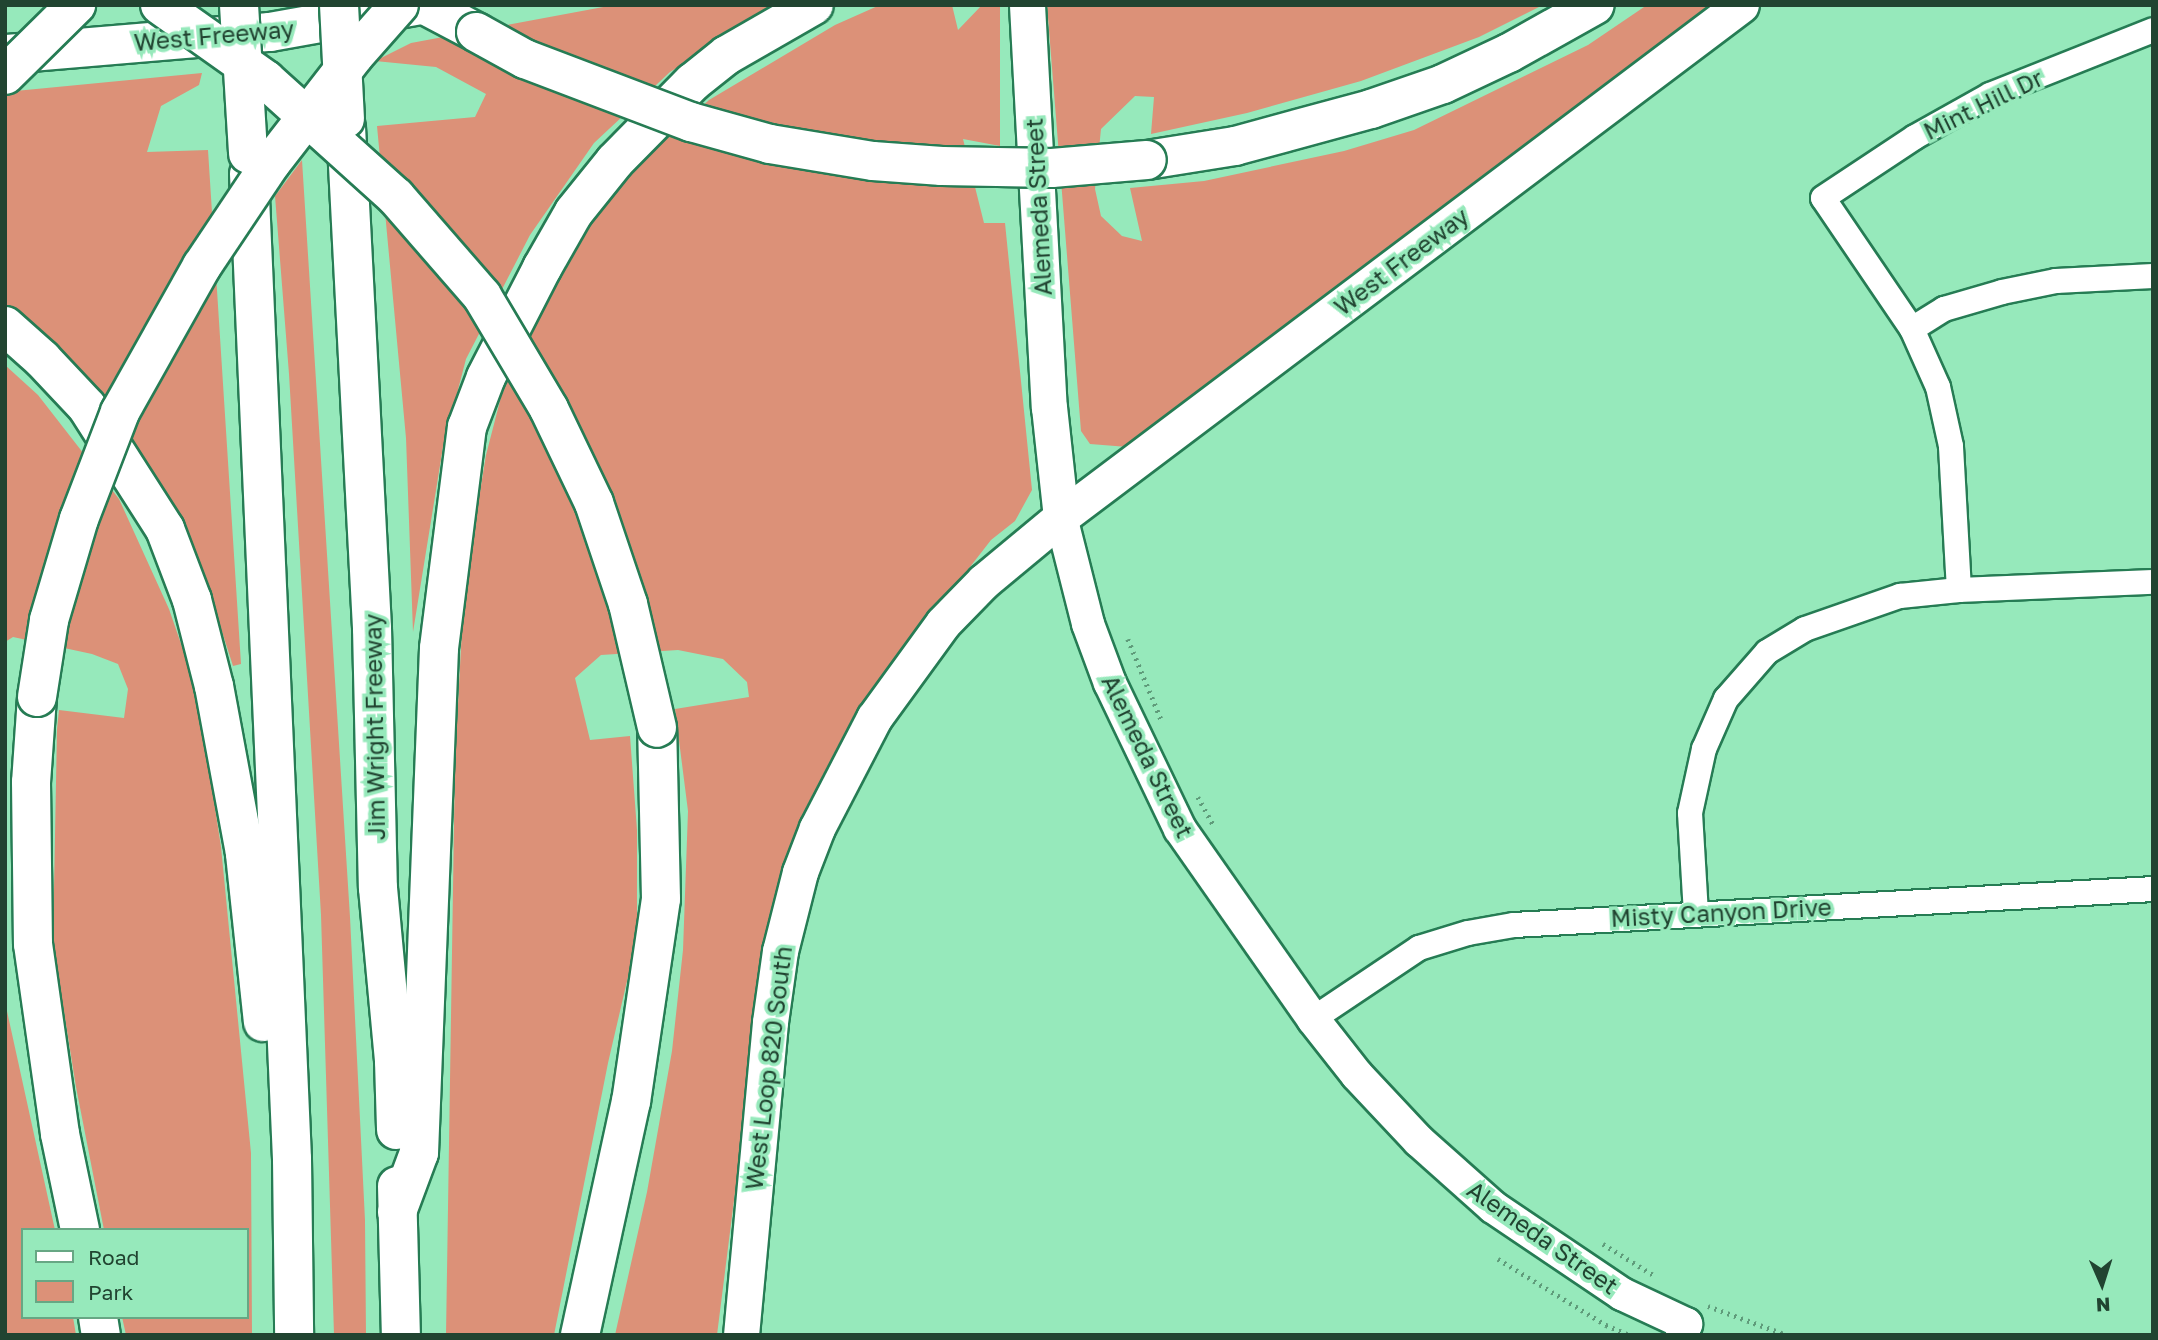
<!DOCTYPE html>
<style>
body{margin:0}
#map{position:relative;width:2158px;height:1340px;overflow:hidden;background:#96e9bb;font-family:"Golos Text",sans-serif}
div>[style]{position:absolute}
.green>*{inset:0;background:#dc9178}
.path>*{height:4.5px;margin-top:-2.25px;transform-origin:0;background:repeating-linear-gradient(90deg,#5f9b7a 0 2px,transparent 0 7px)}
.roads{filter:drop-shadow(2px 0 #267c54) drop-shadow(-2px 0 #267c54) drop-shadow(0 2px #267c54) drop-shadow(0 -2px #267c54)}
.minor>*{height:24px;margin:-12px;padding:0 12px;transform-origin:12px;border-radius:12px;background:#fff}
.tertiary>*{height:32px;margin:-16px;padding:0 16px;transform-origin:16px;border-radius:16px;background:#fff}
.secondary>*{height:35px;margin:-17.5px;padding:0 17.5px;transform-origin:17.5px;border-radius:17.5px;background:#fff}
.motorway>*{height:38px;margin:-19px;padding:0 19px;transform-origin:19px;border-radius:19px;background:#fff}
.bridges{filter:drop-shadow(2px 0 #267c54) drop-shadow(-2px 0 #267c54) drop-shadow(0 2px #267c54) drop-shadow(0 -2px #267c54)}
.motorway-bridge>*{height:38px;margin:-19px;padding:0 19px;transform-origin:19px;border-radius:19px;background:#fff}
span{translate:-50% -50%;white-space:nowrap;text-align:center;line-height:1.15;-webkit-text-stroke:7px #96e9bb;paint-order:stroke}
.street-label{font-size:24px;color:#214431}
.frame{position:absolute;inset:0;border:7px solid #214431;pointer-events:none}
.legend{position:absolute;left:21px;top:1228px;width:228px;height:91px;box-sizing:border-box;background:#96e9bb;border:2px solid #67a784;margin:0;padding:9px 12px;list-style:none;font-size:21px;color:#214431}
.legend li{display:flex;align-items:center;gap:14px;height:35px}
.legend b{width:35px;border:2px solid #67a784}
.north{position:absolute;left:2067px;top:1249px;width:70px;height:70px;-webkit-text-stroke:5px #96e9bb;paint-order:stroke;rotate:177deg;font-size:19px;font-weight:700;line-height:28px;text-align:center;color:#214431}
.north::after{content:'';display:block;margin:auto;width:24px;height:32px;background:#214431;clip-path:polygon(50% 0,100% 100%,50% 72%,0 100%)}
</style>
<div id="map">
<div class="green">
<i style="clip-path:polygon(614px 5px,775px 5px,670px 72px,594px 143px,530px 235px,466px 359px,443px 447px,413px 632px,406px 438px,377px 126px,475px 117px,486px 94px,436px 67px,375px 61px,411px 43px)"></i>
<i style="clip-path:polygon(880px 5px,952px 5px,958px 30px,982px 5px,1000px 5px,1000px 146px,963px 139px,984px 223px,1005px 223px,1032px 490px,1015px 521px,991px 540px,854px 716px,803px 818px,766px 947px,717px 1335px,615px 1335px,647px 1192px,672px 1051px,683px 950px,688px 811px,675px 709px,749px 697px,747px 682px,723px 659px,678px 650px,601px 655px,575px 678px,590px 740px,630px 736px,637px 830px,637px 938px,608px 1063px,554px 1335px,446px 1335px,455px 761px,464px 591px,486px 455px,501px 397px,535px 316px,581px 236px,640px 163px,709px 100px,835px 25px)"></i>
<i style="clip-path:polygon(1047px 5px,1543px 5px,1479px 37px,1361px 81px,1247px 113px,1151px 134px,1154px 97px,1135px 96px,1101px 129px,1095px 189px,1101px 216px,1122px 236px,1142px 241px,1130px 188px,1204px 181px,1344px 151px,1414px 130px,1588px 45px,1647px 5px,1715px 5px,1128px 447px,1090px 444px,1081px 431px)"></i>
<i style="clip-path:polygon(202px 73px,199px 85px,161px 106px,147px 152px,208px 150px,241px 664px,233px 666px,209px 591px,180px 521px,93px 385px,5px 304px,5px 92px)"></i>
<i style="clip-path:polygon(302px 160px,350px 917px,365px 1220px,366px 1335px,334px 1335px,321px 915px,289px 374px,275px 196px)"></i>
<i style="clip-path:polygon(5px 365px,38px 395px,119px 499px,169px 609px,197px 690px,221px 847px,251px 1153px,252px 1335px,126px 1335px,122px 1317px,247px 1317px,247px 1230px,104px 1230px,76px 1087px,53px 943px,57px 729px,59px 710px,124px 718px,128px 689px,118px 664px,92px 654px,13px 637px,5px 642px)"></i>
<i style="clip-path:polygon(5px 1002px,55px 1230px,23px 1230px,23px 1317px,73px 1317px,76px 1335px,5px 1335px)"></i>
</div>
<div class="path">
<i style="left:1128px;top:639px;width:87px;rotate:67.6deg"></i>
<i style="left:1198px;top:797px;width:33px;rotate:61deg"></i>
<i style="left:1603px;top:1244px;width:61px;rotate:31.6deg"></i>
<i style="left:1498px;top:1259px;width:127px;rotate:31.4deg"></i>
<i style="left:1606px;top:1325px;width:25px;rotate:23deg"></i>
<i style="left:1708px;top:1306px;width:84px;rotate:20.2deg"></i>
</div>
<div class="roads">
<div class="minor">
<i style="left:1912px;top:329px;width:38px;rotate:-32deg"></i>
<i style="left:1944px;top:309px;width:60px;rotate:-16.3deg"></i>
<i style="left:2002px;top:292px;width:55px;rotate:-11.5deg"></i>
<i style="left:2056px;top:281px;width:97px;rotate:-3deg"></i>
<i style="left:1959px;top:590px;width:144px;rotate:-93.2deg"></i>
<i style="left:1951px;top:446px;width:60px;rotate:-102.4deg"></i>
<i style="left:1938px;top:387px;width:64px;rotate:-114.1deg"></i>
<i style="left:1912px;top:329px;width:158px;rotate:-124.2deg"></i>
<i style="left:1823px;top:198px;width:110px;rotate:-33.5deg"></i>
<i style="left:1915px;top:137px;width:86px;rotate:-29.2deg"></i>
<i style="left:1990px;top:95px;width:175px;rotate:-21.7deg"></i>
<i style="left:1696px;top:914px;width:101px;rotate:-93.4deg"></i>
<i style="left:1690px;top:813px;width:66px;rotate:-77.7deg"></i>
<i style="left:1704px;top:749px;width:55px;rotate:-66.3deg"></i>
<i style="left:1726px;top:699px;width:62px;rotate:-48.9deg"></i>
<i style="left:1767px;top:652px;width:44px;rotate:-31.2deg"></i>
<i style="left:1805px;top:629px;width:101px;rotate:-19.2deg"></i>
<i style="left:1900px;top:596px;width:59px;rotate:-5.8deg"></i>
<i style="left:1959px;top:590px;width:194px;rotate:-2.4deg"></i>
<i style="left:1313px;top:1019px;width:128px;rotate:-33.8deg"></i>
<i style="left:1419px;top:948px;width:51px;rotate:-17deg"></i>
<i style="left:1468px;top:933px;width:47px;rotate:-9.9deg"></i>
<i style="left:1514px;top:925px;width:640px;rotate:-3.22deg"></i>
</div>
<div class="tertiary">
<i style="left:1061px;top:517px;width:110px;rotate:75.8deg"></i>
<i style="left:1088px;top:624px;width:63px;rotate:69.6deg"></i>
<i style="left:1110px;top:683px;width:162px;rotate:64.4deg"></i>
<i style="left:1180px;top:829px;width:232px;rotate:55deg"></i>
<i style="left:1313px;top:1019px;width:71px;rotate:51.8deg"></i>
<i style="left:1357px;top:1075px;width:91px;rotate:46.8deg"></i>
<i style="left:1419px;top:1141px;width:99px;rotate:41.7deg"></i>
<i style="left:1493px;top:1207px;width:156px;rotate:34deg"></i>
<i style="left:1622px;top:1294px;width:71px;rotate:25.1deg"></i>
<i style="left:1686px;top:1324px;width:12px;rotate:110deg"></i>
</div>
<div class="secondary">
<i style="left:1027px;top:5px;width:403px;rotate:86.9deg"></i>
<i style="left:1049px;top:407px;width:111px;rotate:83.8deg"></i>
<i style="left:741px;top:1335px;width:314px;rotate:-84.7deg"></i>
<i style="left:770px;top:1022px;width:72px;rotate:-82deg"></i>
<i style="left:780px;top:951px;width:81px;rotate:-75.8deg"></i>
<i style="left:800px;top:872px;width:47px;rotate:-68.9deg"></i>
<i style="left:817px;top:828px;width:124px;rotate:-62.6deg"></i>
<i style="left:874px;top:718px;width:117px;rotate:-54deg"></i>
<i style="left:943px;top:623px;width:59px;rotate:-45.7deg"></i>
<i style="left:984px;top:581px;width:100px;rotate:-39.7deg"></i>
<i style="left:1061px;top:517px;width:851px;rotate:-36.98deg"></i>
</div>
<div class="motorway">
<i style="left:425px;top:5px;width:58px;rotate:27.9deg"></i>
<i style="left:7px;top:54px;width:264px;rotate:-4.8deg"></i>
<i style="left:270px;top:32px;width:153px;rotate:-10.1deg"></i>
<i style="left:346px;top:127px;width:502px;rotate:87.03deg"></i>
<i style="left:372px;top:628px;width:260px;rotate:88.7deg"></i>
<i style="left:378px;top:888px;width:174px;rotate:84.7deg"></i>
<i style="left:394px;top:1061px;width:69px;rotate:88.3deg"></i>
<i style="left:1147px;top:160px;width:89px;rotate:-9deg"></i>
<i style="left:1235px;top:146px;width:141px;rotate:-15.2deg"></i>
<i style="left:1371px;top:109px;width:76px;rotate:-19.1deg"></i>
<i style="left:1443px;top:84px;width:73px;rotate:-25.2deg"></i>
<i style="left:1509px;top:53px;width:98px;rotate:-29.2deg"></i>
<i style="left:249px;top:174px;width:986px;rotate:87.5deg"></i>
<i style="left:292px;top:1159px;width:176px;rotate:89.3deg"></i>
<i style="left:5px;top:326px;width:50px;rotate:41.7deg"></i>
<i style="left:42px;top:359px;width:66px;rotate:46.8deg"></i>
<i style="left:87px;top:407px;width:145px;rotate:57.4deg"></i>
<i style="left:165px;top:529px;width:76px;rotate:69.2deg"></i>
<i style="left:192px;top:600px;width:89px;rotate:75.7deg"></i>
<i style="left:214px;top:686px;width:171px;rotate:79.5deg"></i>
<i style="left:245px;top:854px;width:169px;rotate:83.9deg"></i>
<i style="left:37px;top:697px;width:85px;rotate:94deg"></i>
<i style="left:31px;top:782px;width:162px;rotate:89.3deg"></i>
<i style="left:33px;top:944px;width:192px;rotate:81.9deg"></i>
<i style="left:60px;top:1134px;width:98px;rotate:78.2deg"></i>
<i style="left:397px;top:1186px;width:149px;rotate:88.5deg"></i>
<i style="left:397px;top:1212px;width:63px;rotate:-69.6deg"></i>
<i style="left:419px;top:1153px;width:505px;rotate:-87.73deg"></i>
<i style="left:439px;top:648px;width:223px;rotate:-82.8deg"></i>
<i style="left:467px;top:427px;width:53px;rotate:-69.2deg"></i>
<i style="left:486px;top:377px;width:123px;rotate:-62.8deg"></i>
<i style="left:542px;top:268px;width:64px;rotate:-60.3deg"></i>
<i style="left:574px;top:212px;width:65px;rotate:-51.2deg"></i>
<i style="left:615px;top:161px;width:111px;rotate:-45.4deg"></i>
<i style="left:693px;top:82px;width:43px;rotate:-38.5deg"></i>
<i style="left:727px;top:55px;width:100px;rotate:-29.9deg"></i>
<i style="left:98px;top:1317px;width:18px;rotate:81deg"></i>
<i style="left:580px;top:1335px;width:239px;rotate:-77.7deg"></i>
<i style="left:631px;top:1102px;width:205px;rotate:-81.6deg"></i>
<i style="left:661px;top:899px;width:171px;rotate:-91.3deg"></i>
</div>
</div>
<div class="bridges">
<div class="motorway-bridge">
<i style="left:160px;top:5px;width:130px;rotate:35.3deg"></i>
<i style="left:266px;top:80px;width:175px;rotate:42deg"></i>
<i style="left:396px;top:197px;width:131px;rotate:49deg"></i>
<i style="left:482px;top:296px;width:131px;rotate:59.3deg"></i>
<i style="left:549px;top:409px;width:104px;rotate:64.4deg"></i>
<i style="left:594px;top:503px;width:107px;rotate:71.4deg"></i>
<i style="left:628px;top:604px;width:127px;rotate:76.8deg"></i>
<i style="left:239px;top:5px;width:149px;rotate:86.5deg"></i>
<i style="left:339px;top:5px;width:114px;rotate:87deg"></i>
<i style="left:476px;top:32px;width:56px;rotate:28.9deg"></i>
<i style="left:525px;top:59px;width:178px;rotate:20.8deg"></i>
<i style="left:691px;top:122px;width:82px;rotate:15.6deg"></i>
<i style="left:770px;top:144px;width:104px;rotate:9.4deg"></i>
<i style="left:873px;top:161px;width:69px;rotate:4.1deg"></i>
<i style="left:942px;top:166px;width:110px;rotate:1deg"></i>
<i style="left:1052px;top:168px;width:95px;rotate:-4.8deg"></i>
<i style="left:5px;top:75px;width:100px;rotate:-44.6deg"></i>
<i style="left:37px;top:697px;width:78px;rotate:-81.1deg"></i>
<i style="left:49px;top:620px;width:105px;rotate:-73.5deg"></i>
<i style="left:79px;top:519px;width:115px;rotate:-69deg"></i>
<i style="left:120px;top:412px;width:167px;rotate:-60.7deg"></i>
<i style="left:202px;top:266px;width:124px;rotate:-56.2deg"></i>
<i style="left:271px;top:163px;width:135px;rotate:-52.2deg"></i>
<i style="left:354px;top:56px;width:68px;rotate:-48.6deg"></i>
</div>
</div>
<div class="street-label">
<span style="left:214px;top:35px;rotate:-5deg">West Freeway</span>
<span style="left:1983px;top:104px;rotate:-26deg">Mint Hill Dr</span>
<span style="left:1038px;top:207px;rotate:-93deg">Alemeda Street</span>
<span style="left:1401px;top:261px;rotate:-37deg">West Freeway</span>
<span style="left:374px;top:727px;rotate:-91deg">Jim Wright Freeway</span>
<span style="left:1148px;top:756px;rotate:64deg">Alemeda Street</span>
<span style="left:1721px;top:912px;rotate:-3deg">Misty Canyon Drive</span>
<span style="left:768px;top:1068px;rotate:-83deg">West Loop 820 South</span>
<span style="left:1543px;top:1237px;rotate:35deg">Alemeda Street</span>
</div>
<div class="frame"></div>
<ul class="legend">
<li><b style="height:9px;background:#fff"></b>Road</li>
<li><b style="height:19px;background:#dc9178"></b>Park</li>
</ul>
<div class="north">N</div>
</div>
